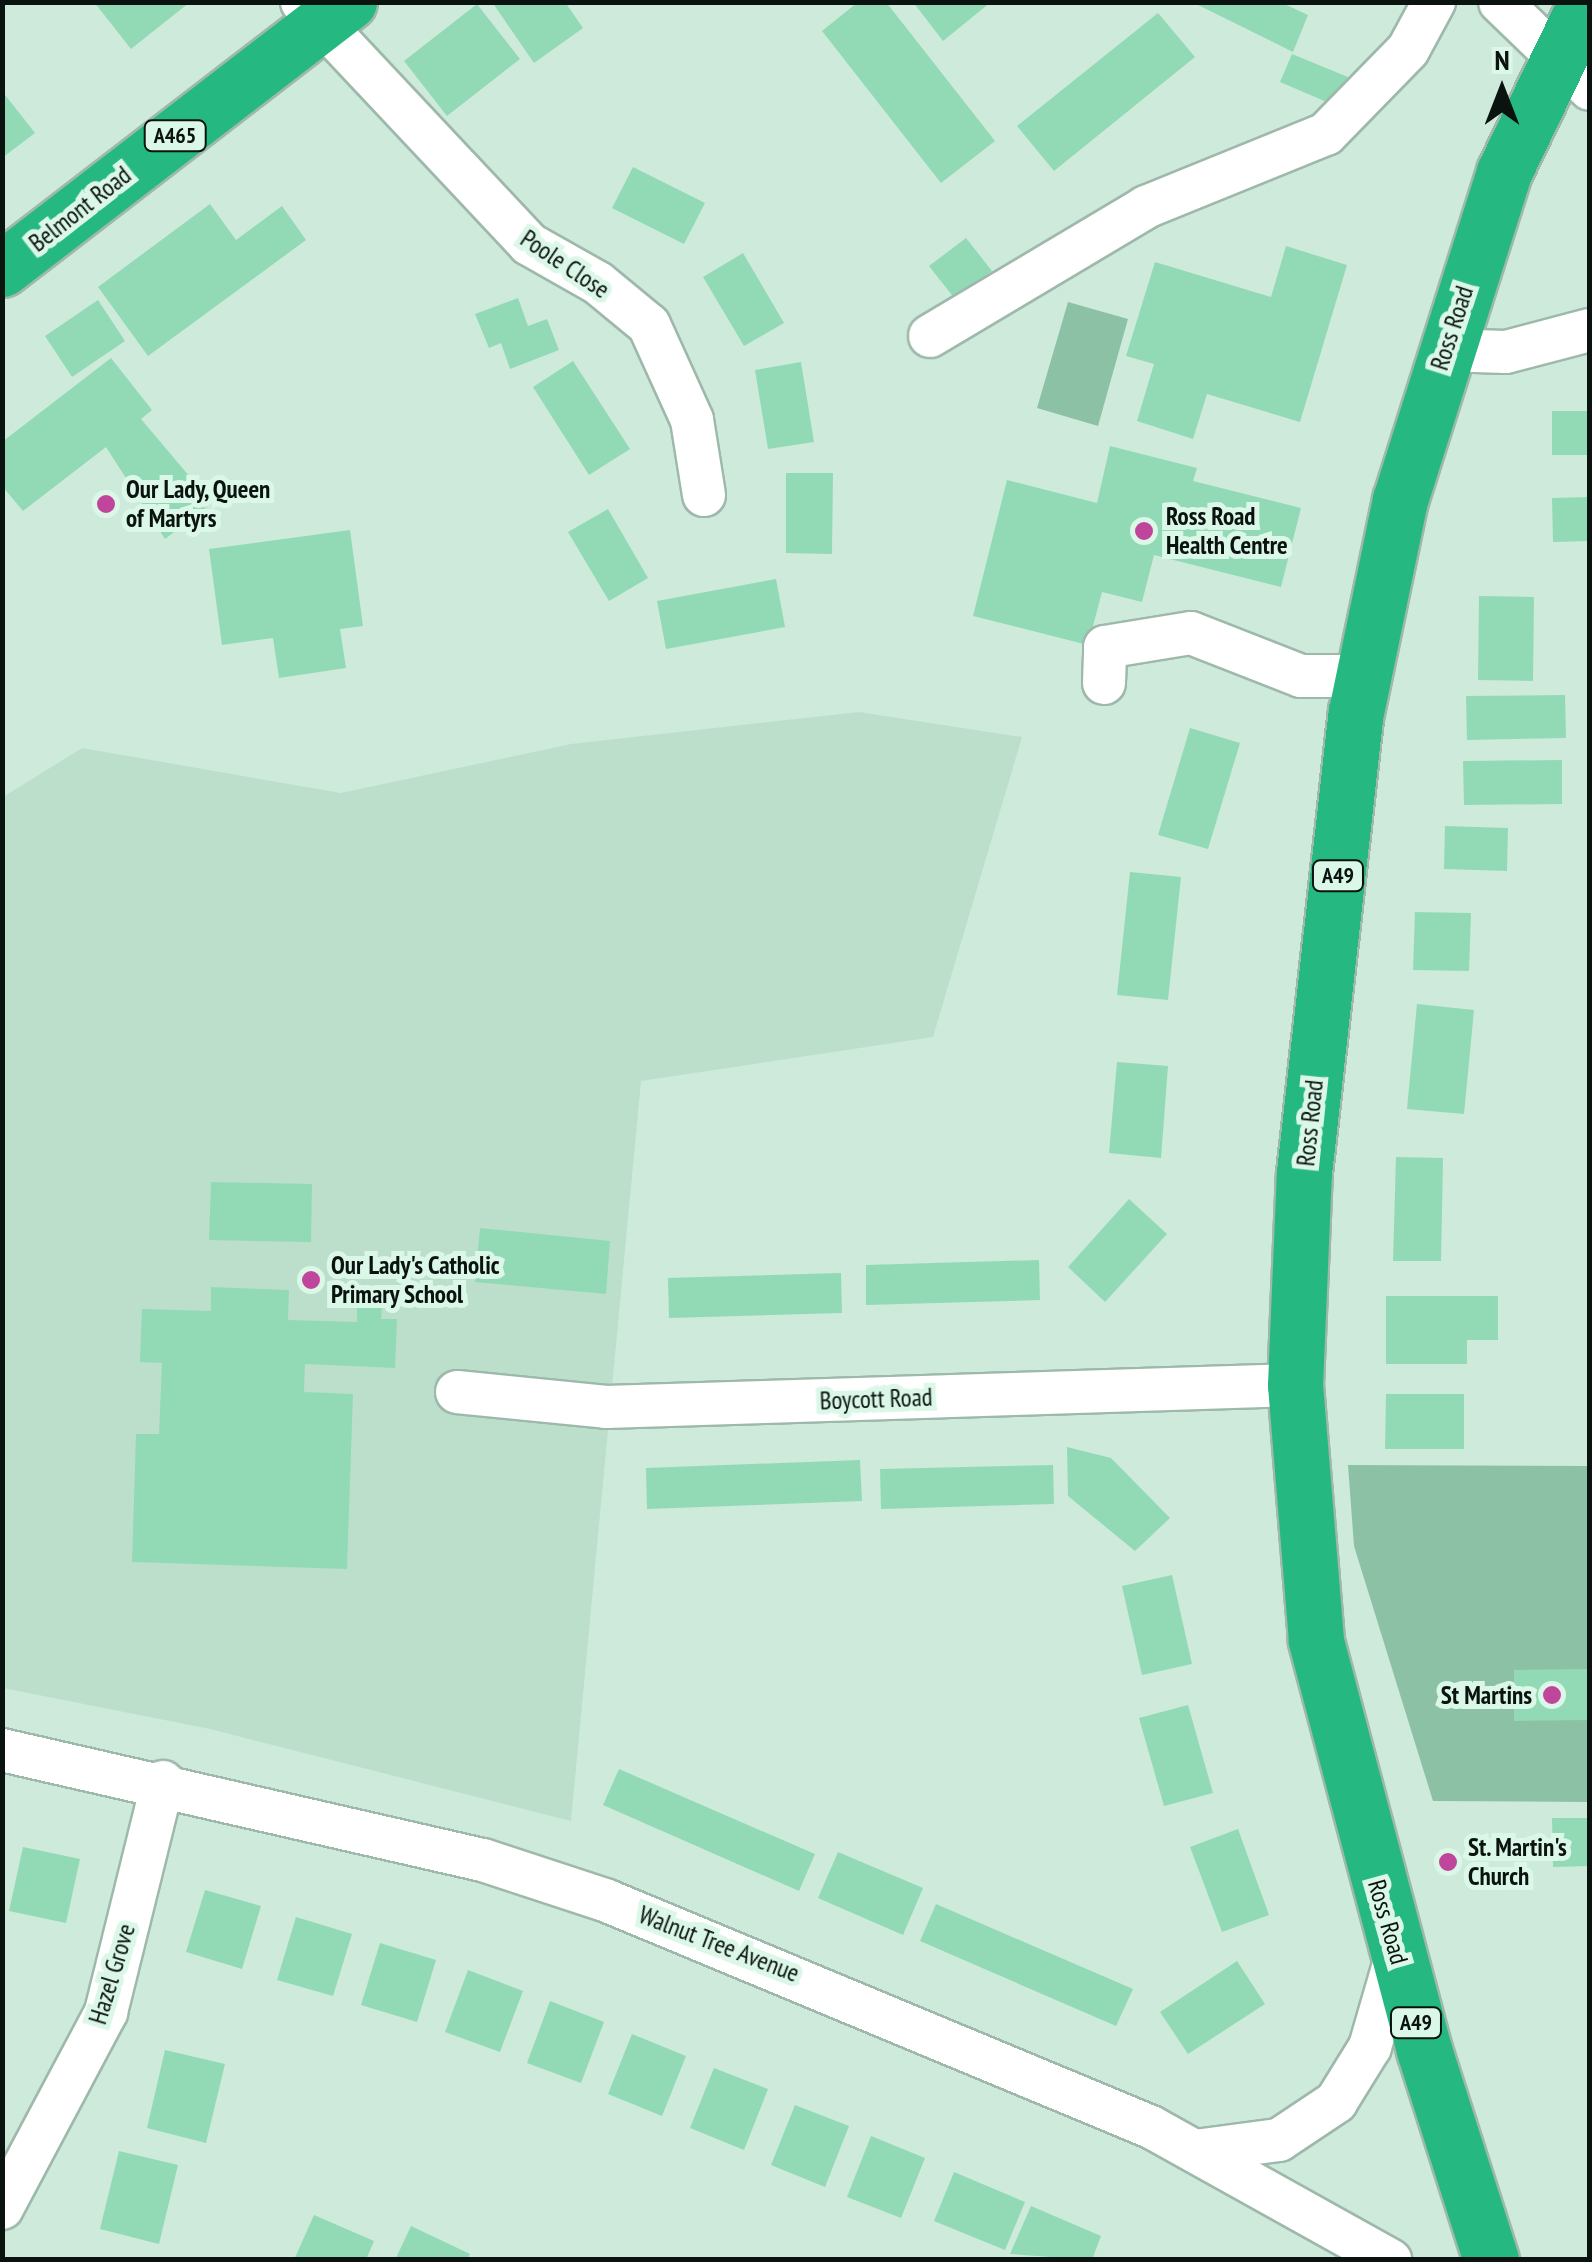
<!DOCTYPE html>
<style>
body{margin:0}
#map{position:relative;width:1592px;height:2262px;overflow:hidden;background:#ceeadb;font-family:"PT Sans Narrow",sans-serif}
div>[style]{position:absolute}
.built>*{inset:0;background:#bcdfcc}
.green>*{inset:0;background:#8dc1a6}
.building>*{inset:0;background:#92dab6}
.roads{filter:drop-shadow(2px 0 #9eb9ab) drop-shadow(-2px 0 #9eb9ab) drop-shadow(0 2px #9eb9ab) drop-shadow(0 -2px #9eb9ab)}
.minor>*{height:42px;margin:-21px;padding:0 21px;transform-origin:21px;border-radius:21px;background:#fff}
.highway>*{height:55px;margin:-27.5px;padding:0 27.5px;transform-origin:27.5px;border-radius:27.5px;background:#26b881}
.dots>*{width:28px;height:28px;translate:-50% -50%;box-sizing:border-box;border:5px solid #dbf7e8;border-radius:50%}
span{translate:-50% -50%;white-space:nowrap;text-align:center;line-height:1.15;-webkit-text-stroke:10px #dbf7e8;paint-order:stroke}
.shield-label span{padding:2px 8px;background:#dbf7e8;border:2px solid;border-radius:8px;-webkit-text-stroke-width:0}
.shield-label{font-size:22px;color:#0a130f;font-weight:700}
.street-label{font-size:25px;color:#0a130f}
.poi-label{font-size:25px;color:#0a130f;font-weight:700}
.left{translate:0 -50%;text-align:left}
.right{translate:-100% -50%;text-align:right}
.frame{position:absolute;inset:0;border:5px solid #0a130f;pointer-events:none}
.north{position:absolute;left:1452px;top:40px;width:100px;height:100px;-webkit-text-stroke:8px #dbf7e8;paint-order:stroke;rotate:0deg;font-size:28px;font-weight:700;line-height:40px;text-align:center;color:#0a130f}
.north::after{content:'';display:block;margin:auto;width:35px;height:45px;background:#0a130f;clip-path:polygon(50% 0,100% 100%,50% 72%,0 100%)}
</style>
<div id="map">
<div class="built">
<i style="clip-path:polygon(859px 712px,1022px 737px,933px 1037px,641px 1081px,571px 1821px,210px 1729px,3px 1688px,3px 797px,82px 748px,341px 793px,571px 744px)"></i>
</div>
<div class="green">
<i style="clip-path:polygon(1068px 302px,1128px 319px,1098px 426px,1037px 408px)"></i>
<i style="clip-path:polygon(1348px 1465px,1589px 1466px,1589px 1802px,1433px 1801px,1354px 1546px)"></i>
</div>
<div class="building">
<i style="clip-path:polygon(94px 2px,190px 2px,131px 49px)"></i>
<i style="clip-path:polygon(492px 2px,565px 2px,583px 28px,534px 63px)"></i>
<i style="clip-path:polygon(858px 2px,886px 2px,995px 141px,941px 183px,822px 31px)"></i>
<i style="clip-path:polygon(913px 2px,991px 2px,943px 41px)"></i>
<i style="clip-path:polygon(1192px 2px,1280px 2px,1308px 15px,1293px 52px)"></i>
<i style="clip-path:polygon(477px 4px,520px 59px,447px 116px,404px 61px)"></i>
<i style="clip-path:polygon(1158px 13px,1195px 57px,1054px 171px,1017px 126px)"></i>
<i style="clip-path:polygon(1292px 54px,1348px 77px,1336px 106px,1280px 82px)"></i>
<i style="clip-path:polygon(2px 91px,35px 133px,2px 158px)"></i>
<i style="clip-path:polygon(633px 167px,705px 203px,684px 244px,612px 208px)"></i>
<i style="clip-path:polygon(210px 204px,236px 240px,282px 206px,306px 240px,148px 356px,98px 287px)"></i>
<i style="clip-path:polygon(966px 238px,992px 271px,955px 299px,929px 266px)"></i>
<i style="clip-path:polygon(1286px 246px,1347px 265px,1300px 422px,1207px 394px,1193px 439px,1137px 421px,1154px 364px,1126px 356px,1155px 262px,1271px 297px)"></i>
<i style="clip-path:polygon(743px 253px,784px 323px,744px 346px,703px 277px)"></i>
<i style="clip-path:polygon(518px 298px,528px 326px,547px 319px,559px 350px,510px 369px,501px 343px,489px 348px,475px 314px)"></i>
<i style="clip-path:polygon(98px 300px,125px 341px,72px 377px,45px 336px)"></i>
<i style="clip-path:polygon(111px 358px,152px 410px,141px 419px,212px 503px,165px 539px,106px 447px,23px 511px,2px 486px,2px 442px)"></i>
<i style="clip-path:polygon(573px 361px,630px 449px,589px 475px,533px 387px)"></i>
<i style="clip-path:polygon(801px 362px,814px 442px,768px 449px,755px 370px)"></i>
<i style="clip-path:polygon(1552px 411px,1590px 411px,1590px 455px,1552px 455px)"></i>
<i style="clip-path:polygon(1110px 446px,1197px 468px,1193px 481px,1301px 508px,1281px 587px,1154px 555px,1142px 602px,1102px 592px,1088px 645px,973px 616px,1007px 480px,1097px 503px)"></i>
<i style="clip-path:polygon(786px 473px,833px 473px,832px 554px,786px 553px)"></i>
<i style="clip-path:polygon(1590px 497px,1590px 541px,1553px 542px,1552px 498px)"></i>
<i style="clip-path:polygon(608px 509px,648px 578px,609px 601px,568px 532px)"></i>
<i style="clip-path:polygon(350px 530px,363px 626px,340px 629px,346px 668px,279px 678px,273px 638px,222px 645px,209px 549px)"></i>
<i style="clip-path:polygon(776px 579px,785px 627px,666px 649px,657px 601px)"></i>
<i style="clip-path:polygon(1479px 596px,1534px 597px,1533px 681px,1478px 680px)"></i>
<i style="clip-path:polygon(1565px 695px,1566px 738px,1467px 740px,1466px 696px)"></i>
<i style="clip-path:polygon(1190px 728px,1240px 743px,1208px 849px,1158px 835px)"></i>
<i style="clip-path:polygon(1562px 760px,1562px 804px,1464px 805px,1463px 761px)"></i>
<i style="clip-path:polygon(1445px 826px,1508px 828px,1507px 871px,1444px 869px)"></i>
<i style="clip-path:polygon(1130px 872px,1181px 877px,1168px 1000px,1117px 995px)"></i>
<i style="clip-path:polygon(1415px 912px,1471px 913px,1469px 971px,1413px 970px)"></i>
<i style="clip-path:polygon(1417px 1004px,1474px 1010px,1464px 1114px,1407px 1109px)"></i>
<i style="clip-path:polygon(1117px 1062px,1168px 1066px,1161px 1158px,1109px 1153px)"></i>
<i style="clip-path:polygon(1396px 1157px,1443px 1158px,1441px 1261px,1393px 1261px)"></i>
<i style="clip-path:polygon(211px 1182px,312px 1184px,311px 1242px,209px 1240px)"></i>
<i style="clip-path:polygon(1129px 1199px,1167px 1234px,1105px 1302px,1068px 1267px)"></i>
<i style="clip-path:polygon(480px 1228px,610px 1241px,606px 1294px,475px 1282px)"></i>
<i style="clip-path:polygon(1039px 1260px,1040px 1300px,866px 1305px,866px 1265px)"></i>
<i style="clip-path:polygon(841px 1273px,842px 1313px,669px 1318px,668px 1278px)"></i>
<i style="clip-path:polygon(211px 1287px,289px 1290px,288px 1320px,357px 1322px,357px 1305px,382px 1305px,381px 1319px,397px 1319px,395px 1368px,305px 1364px,304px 1392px,353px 1394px,347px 1569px,132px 1562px,136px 1434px,159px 1434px,162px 1363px,140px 1362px,142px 1309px,211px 1311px)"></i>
<i style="clip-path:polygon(1386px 1296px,1498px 1296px,1498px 1340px,1467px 1340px,1467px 1364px,1386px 1364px)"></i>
<i style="clip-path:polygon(1386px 1394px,1464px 1394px,1464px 1449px,1385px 1449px)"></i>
<i style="clip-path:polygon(1067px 1447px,1111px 1458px,1170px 1518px,1135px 1551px,1068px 1496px)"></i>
<i style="clip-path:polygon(860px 1460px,862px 1501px,647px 1509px,646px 1468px)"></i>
<i style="clip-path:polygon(1053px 1465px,1054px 1504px,881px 1509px,880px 1469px)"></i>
<i style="clip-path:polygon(1172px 1575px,1192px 1664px,1142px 1675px,1122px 1586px)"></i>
<i style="clip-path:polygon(1590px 1669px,1590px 1720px,1514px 1721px,1514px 1670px)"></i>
<i style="clip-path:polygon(1188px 1705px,1213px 1793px,1164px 1806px,1139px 1718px)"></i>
<i style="clip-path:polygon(619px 1769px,815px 1854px,799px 1891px,603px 1805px)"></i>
<i style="clip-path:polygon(1552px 1818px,1590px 1818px,1590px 1866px,1553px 1867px)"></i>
<i style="clip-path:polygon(1238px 1829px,1269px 1915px,1222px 1932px,1190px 1847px)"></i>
<i style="clip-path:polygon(23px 1847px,80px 1859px,66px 1923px,9px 1911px)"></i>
<i style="clip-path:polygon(838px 1852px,923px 1888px,903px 1935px,818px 1898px)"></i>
<i style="clip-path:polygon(205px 1890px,261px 1906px,242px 1969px,186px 1952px)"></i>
<i style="clip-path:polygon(936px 1904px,1133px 1989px,1116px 2026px,920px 1941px)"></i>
<i style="clip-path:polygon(296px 1917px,352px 1934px,333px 1996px,277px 1980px)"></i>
<i style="clip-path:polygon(380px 1943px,436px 1960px,417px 2022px,361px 2005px)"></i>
<i style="clip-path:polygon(1237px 1961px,1265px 2004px,1188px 2054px,1160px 2012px)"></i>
<i style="clip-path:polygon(468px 1970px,523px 1991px,500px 2052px,445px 2032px)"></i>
<i style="clip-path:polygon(550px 2001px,604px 2022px,581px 2083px,527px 2063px)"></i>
<i style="clip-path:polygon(632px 2034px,686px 2056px,662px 2116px,608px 2094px)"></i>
<i style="clip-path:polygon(165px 2050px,225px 2064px,206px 2143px,147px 2128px)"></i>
<i style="clip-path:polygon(714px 2068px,768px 2089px,744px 2150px,690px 2128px)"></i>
<i style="clip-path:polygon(795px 2105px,849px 2126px,825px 2187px,771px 2165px)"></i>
<i style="clip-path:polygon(871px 2136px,925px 2158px,901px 2218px,847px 2197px)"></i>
<i style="clip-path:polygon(119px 2151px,178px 2165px,159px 2244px,100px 2229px)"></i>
<i style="clip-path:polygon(954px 2172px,1025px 2202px,1005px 2250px,934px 2221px)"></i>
<i style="clip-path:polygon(1031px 2206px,1101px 2236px,1092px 2260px,1010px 2254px)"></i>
<i style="clip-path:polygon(314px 2215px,374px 2241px,366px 2260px,294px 2260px)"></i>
<i style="clip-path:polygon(411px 2226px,470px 2254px,467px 2260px,395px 2260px)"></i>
</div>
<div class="roads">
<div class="minor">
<i style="left:302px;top:2px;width:332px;rotate:46.8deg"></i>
<i style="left:529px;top:244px;width:79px;rotate:29.5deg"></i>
<i style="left:598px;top:283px;width:66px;rotate:39.5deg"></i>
<i style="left:649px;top:325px;width:104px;rotate:65.6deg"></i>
<i style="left:692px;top:420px;width:76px;rotate:80.9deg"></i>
<i style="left:1500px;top:2px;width:125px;rotate:44deg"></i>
<i style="left:930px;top:336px;width:252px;rotate:-30.8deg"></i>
<i style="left:1146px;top:207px;width:194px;rotate:-22.1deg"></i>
<i style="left:1326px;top:134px;width:117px;rotate:-45.7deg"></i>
<i style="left:1408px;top:50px;width:55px;rotate:-61.6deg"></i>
<i style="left:1444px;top:350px;width:62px;rotate:1.8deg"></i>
<i style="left:1506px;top:352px;width:87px;rotate:-14.7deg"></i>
<i style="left:1104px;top:683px;width:36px;rotate:-88deg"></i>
<i style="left:1105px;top:647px;width:87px;rotate:-9.2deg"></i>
<i style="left:1191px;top:633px;width:118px;rotate:21.4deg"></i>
<i style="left:1301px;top:676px;width:61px"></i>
<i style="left:457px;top:1392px;width:150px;rotate:5.7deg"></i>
<i style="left:606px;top:1407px;width:689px;rotate:-1.83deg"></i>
<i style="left:2px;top:1750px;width:493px;rotate:12.9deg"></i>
<i style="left:483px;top:1860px;width:128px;rotate:18.2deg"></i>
<i style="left:605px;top:1900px;width:591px;rotate:22.58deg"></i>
<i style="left:1151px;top:2127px;width:274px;rotate:29.1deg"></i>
<i style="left:1195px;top:2151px;width:85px;rotate:-7.5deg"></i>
<i style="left:1279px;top:2140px;width:69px;rotate:-33.7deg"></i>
<i style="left:1336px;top:2102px;width:65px;rotate:-58.3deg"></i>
<i style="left:1370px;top:2047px;width:97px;rotate:-73.8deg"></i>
<i style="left:2px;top:2208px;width:222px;rotate:-62deg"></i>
<i style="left:106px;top:2012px;width:237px;rotate:-76.1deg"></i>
</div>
<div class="highway">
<i style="left:2px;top:269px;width:438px;rotate:-37.6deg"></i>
<i style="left:1491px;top:2260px;width:220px;rotate:-107.7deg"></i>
<i style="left:1424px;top:2050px;width:424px;rotate:-104.8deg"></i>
<i style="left:1316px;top:1640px;width:256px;rotate:-94.7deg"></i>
<i style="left:1295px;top:1385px;width:212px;rotate:-87.6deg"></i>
<i style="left:1304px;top:1173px;width:464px;rotate:-83.6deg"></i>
<i style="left:1356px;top:712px;width:217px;rotate:-78.3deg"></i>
<i style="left:1400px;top:500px;width:344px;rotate:-72.4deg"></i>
<i style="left:1504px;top:172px;width:189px;rotate:-64.2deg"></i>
</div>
</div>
<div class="dots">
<i style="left:106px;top:504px;background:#bf469a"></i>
<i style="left:1144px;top:531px;background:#bf469a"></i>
<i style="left:311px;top:1280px;background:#bf469a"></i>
<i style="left:1552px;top:1695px;background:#bf469a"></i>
<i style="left:1448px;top:1862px;background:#bf469a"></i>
</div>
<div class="shield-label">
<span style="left:175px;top:136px">A465</span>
<span style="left:1338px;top:876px">A49</span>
<span style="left:1416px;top:2023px">A49</span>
</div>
<div class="street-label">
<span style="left:80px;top:209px;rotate:-38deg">Belmont Road</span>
<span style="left:565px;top:264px;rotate:34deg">Poole Close</span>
<span style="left:1452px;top:328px;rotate:-72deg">Ross Road</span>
<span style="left:1310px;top:1123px;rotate:-84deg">Ross Road</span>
<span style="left:876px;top:1399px;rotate:-2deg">Boycott Road</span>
<span style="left:1388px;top:1922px;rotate:74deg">Ross Road</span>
<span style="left:719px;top:1944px;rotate:21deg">Walnut Tree Avenue</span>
<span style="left:112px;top:1974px;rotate:-73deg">Hazel Grove</span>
</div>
<div class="poi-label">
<span class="left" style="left:126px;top:504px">Our Lady, Queen<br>of Martyrs</span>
<span class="left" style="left:1166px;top:531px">Ross Road<br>Health Centre</span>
<span class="left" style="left:331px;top:1280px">Our Lady's Catholic<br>Primary School</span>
<span class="right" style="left:1532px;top:1695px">St Martins</span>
<span class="left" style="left:1468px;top:1862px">St. Martin's<br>Church</span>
</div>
<div class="frame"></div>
<div class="north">N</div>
</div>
